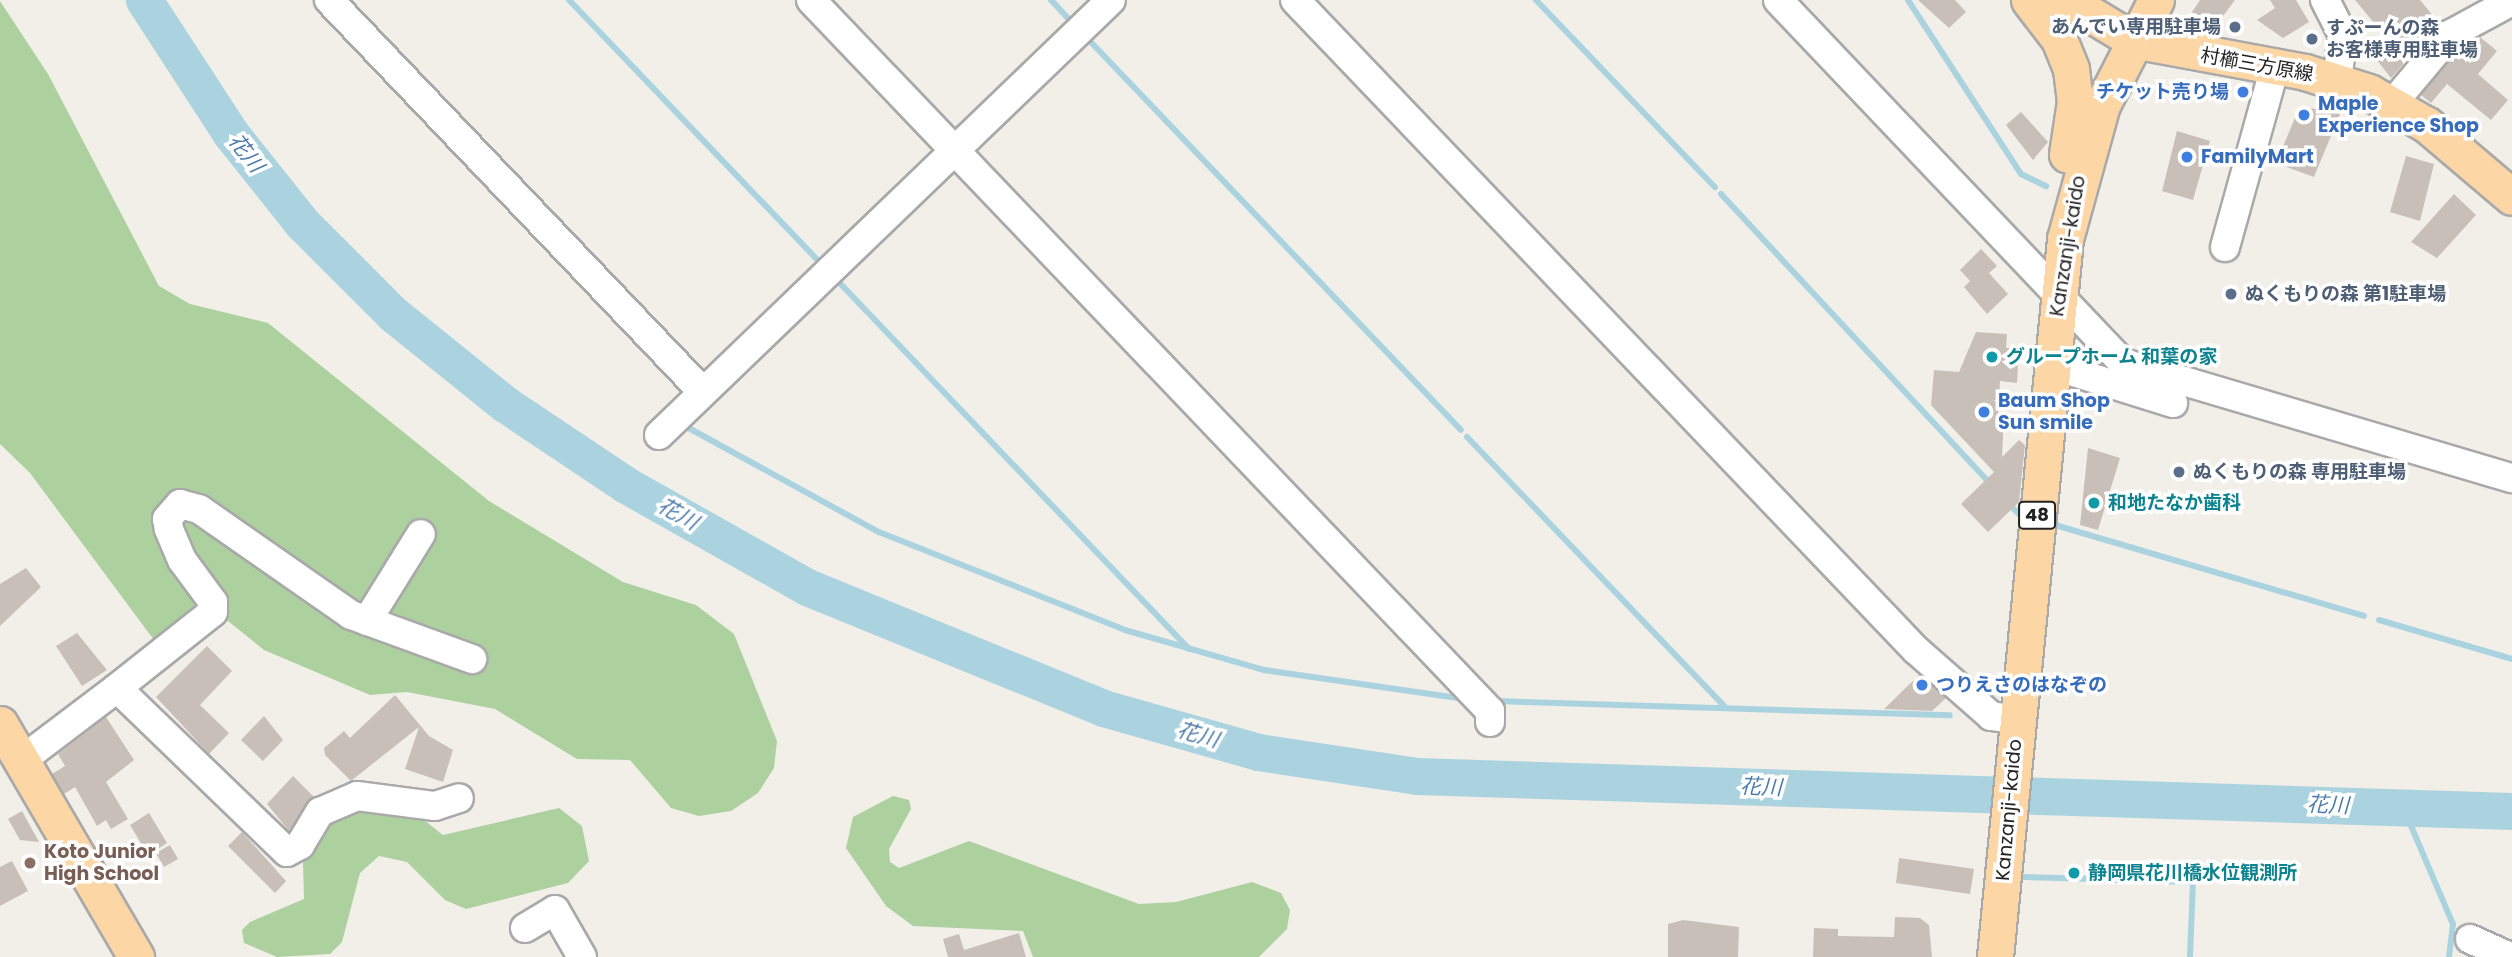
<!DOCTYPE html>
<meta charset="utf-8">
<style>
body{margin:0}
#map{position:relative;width:2512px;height:957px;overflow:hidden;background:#f2efe9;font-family:Poppins,"Noto Sans JP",sans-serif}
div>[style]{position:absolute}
.forest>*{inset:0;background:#add19e}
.stream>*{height:6px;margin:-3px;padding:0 3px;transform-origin:3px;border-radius:3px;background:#aad3df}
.river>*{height:37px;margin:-18.5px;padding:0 18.5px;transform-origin:18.5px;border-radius:18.5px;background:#aad3df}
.building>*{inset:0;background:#c7bfb8}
.roads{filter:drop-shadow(2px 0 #a9a9a9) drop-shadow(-2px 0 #a9a9a9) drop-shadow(0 2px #a9a9a9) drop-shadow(0 -2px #a9a9a9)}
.minor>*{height:28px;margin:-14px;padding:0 14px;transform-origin:14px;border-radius:14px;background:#fff}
.major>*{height:35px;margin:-17.5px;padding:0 17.5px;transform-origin:17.5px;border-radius:17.5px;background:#fcd6a4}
.dots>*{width:19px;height:19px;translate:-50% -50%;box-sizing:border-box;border:4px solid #fff;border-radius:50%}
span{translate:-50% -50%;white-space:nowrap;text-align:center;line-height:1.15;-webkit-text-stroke:7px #fff;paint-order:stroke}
.shield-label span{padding:2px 5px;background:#fff;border:2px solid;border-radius:5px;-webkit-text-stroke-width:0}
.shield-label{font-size:18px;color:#222;font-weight:700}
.service-label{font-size:19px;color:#4e5e75;font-weight:700}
.right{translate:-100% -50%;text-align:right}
.left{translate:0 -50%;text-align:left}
.street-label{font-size:19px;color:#222}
.shop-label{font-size:19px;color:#366cbe;font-weight:700}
.culture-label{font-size:19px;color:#0d838f;font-weight:700}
.education-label{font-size:19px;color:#785e54;font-weight:700}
.water-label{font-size:21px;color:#4a7aab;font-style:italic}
</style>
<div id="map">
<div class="forest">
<i style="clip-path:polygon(0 1px,48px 74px,159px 286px,190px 304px,268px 323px,489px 501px,623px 582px,696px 605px,734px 634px,777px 741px,774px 768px,758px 793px,731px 811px,699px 816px,671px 808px,630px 760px,577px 759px,495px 709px,407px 692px,370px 695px,264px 650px,223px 617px,157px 642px,151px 636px,30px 473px,0 444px)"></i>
<i style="clip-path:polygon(893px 796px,909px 800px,911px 809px,889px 849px,890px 862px,899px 868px,969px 841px,1139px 904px,1176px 902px,1252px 882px,1281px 893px,1290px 910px,1287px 929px,1259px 957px,1033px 957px,1023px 931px,913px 926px,886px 906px,846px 848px,853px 817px)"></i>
<i style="clip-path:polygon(359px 804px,415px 813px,443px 835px,559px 808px,582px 826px,589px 861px,568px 883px,466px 909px,445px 900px,407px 862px,379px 856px,360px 873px,342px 942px,330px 954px,277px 957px,244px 943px,242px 930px,250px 922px,304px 899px,303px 863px,321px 823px)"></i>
</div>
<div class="stream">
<i style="left:569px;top:0;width:368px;rotate:46.3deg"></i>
<i style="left:1051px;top:0;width:34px;rotate:47deg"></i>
<i style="left:1536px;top:0;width:259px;rotate:46.3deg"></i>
<i style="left:1908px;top:0;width:207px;rotate:57deg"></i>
<i style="left:2021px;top:174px;width:28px;rotate:26deg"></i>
<i style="left:1086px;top:37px;width:543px;rotate:46.34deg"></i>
<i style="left:1721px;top:194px;width:397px;rotate:47.1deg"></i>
<i style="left:834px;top:277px;width:514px;rotate:46.34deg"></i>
<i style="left:685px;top:426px;width:221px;rotate:28.7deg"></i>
<i style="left:879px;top:532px;width:265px;rotate:21.7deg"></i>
<i style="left:1125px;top:630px;width:145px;rotate:16.1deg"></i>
<i style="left:1264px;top:670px;width:203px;rotate:8.2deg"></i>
<i style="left:1467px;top:437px;width:372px;rotate:46.3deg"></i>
<i style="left:2008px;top:503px;width:16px;rotate:45deg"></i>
<i style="left:2055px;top:525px;width:322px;rotate:16.4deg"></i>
<i style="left:2379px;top:620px;width:139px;rotate:16.3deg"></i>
<i style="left:1494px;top:701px;width:456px;rotate:1.8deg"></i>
<i style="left:2403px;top:807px;width:127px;rotate:66.9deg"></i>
<i style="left:2453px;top:924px;width:33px;rotate:97deg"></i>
<i style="left:2024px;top:877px;width:169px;rotate:1.7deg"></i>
<i style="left:2193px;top:882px;width:75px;rotate:92.3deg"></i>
</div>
<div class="river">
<i style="left:144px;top:0;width:160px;rotate:57deg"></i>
<i style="left:231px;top:134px;width:114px;rotate:51.4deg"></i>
<i style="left:302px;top:223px;width:129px;rotate:45deg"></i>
<i style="left:393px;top:314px;width:144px;rotate:38.8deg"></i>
<i style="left:505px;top:404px;width:146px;rotate:33.8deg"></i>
<i style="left:626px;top:485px;width:208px;rotate:29.4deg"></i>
<i style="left:807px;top:587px;width:320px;rotate:22.2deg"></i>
<i style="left:1103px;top:708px;width:161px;rotate:15.8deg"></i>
<i style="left:1258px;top:752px;width:161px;rotate:8.6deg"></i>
<i style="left:1417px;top:776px;width:1096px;rotate:1.83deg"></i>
</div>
<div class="building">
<i style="clip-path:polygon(1918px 0,1955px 0,1966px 12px,1949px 28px)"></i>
<i style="clip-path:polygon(2200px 0,2235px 0,2214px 28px,2192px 12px)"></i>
<i style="clip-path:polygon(2270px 0,2296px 0,2309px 22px,2283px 38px,2257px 20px,2275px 8px)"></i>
<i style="clip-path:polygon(2355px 0,2420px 0,2439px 23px,2391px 78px,2376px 59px,2393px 46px)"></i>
<i style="clip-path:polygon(2480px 37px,2497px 51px,2478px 74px,2508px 100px,2491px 120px,2447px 84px,2431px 103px,2421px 95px,2462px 47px)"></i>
<i style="clip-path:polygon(2300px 106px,2340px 114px,2314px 177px,2276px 163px)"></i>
<i style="clip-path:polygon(2021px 112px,2048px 142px,2033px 160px,2006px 125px)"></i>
<i style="clip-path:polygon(2177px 131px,2210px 141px,2193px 200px,2162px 191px)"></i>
<i style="clip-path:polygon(2406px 156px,2434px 164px,2420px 221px,2390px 212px)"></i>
<i style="clip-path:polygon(2454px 194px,2476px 215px,2437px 258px,2411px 242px)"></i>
<i style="clip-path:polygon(1981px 249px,1997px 266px,1989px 273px,2008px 294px,1987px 314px,1964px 287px,1970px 281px,1960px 270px)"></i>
<i style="clip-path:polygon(1976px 332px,2007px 334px,2006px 348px,2019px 348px,2017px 383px,2000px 381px,1998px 416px,2004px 416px,2002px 457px,2019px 440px,2025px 445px,2019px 502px,1988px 532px,1961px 504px,1994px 472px,1931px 405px,1934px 370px,1959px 372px)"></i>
<i style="clip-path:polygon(2088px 448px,2120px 458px,2098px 530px,2080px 525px)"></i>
<i style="clip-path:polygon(26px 568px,41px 587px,0 626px,0 584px)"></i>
<i style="clip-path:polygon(77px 633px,107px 670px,82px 686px,56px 646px)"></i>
<i style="clip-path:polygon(207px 646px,232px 671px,200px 705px,229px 733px,209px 754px,156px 697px)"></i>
<i style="clip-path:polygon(1919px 675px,1946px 698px,1932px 711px,1884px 709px)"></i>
<i style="clip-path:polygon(395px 695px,429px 736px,453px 750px,443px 782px,405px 769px,419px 727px,351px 781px,325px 755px,324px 748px,344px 731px,350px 738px)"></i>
<i style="clip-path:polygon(264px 716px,283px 740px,263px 761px,241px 740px)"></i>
<i style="clip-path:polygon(106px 717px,134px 760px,106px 782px,128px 819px,111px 829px,106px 820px,97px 826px,75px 787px,64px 794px,52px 774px,65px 766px,58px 754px)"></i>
<i style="clip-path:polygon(293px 776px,314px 797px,289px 831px,267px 804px)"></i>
<i style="clip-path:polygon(22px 811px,39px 842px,20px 840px,8px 819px)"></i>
<i style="clip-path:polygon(149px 813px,167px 843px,148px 855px,130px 825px)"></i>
<i style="clip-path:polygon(242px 832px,286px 881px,275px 893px,228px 846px)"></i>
<i style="clip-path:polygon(170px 845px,178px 859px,164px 867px,156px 853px)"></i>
<i style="clip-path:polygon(1899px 858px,1974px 869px,1970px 894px,1896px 883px)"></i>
<i style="clip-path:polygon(12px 861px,28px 891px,0 906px,0 867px)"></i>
<i style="clip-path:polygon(1895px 917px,1920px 918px,1929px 925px,1932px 957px,1813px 957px,1814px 928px,1838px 929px,1838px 936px,1894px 937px)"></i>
<i style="clip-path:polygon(1683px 920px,1739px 927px,1738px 957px,1668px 957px,1668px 924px)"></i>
<i style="clip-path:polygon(1019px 933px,1026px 957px,948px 957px,943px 939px,959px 934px,964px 950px)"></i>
</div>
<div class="roads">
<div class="minor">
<i style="left:329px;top:0;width:540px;rotate:46.35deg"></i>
<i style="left:811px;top:0;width:983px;rotate:46.32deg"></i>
<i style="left:1490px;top:711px;width:11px;rotate:90deg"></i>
<i style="left:1295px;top:0;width:899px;rotate:46.31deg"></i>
<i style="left:1916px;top:650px;width:100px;rotate:41.3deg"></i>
<i style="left:1991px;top:716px;width:27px;rotate:8deg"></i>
<i style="left:1778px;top:0;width:501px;rotate:46.46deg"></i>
<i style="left:2123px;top:363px;width:406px;rotate:16.5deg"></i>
<i style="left:2325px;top:0;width:39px;rotate:63deg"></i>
<i style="left:2343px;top:35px;width:45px;rotate:97.6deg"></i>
<i style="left:2393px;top:103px;width:90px;rotate:-50deg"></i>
<i style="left:2451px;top:34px;width:69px;rotate:-28.4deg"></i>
<i style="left:2225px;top:247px;width:187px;rotate:-74.5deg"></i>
<i style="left:2051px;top:365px;width:128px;rotate:17.3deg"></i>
<i style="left:659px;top:435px;width:627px;rotate:-43.9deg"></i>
<i style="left:367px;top:621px;width:102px;rotate:-58.2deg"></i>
<i style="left:117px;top:688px;width:122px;rotate:-38.4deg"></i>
<i style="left:213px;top:612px;width:10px;rotate:-90deg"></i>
<i style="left:213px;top:602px;width:52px;rotate:-126.4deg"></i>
<i style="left:182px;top:560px;width:34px;rotate:-113deg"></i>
<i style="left:169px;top:529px;width:10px;rotate:-101deg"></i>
<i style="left:167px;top:519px;width:20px;rotate:-49deg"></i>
<i style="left:180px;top:504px;width:20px;rotate:15deg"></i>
<i style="left:199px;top:509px;width:185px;rotate:34.9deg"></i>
<i style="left:351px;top:615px;width:129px;rotate:20deg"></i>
<i style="left:22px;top:760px;width:119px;rotate:-37.2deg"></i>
<i style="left:117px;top:688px;width:236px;rotate:44deg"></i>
<i style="left:287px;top:852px;width:15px;rotate:-28deg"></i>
<i style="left:300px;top:845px;width:39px;rotate:-59deg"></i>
<i style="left:320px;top:812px;width:40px;rotate:-23.4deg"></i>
<i style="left:357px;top:796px;width:79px;rotate:7.3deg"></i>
<i style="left:435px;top:806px;width:25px;rotate:-18deg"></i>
<i style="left:525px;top:928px;width:35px;rotate:-31deg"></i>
<i style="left:555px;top:910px;width:54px;rotate:60.1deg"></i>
<i style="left:2470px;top:939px;width:44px;rotate:24.2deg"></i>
</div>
<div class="major">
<i style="left:2029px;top:0;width:49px;rotate:52.4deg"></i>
<i style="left:2059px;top:39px;width:32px;rotate:68deg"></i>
<i style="left:2071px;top:69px;width:32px;rotate:83deg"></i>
<i style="left:2075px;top:101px;width:54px;rotate:98.6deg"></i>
<i style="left:2067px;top:0;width:77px;rotate:31.2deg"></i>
<i style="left:2133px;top:40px;width:175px;rotate:10.5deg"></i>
<i style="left:2305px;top:72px;width:67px;rotate:17.4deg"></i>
<i style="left:2369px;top:92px;width:67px;rotate:29.6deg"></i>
<i style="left:2427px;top:125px;width:111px;rotate:40.3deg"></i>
<i style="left:0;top:724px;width:270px;rotate:59.7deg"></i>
<i style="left:1995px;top:957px;width:721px;rotate:-84.43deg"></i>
<i style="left:2065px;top:239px;width:139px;rotate:-74.6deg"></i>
<i style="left:2102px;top:105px;width:118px;rotate:-62.8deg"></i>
</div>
</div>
<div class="dots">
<i style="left:2235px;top:27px;background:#5c6f8a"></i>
<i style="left:2312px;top:39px;background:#5c6f8a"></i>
<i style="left:2243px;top:92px;background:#3f7fe0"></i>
<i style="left:2304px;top:115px;background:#3f7fe0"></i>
<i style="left:2187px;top:157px;background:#3f7fe0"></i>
<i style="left:2231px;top:294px;background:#5c6f8a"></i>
<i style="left:1992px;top:357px;background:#0f9aa8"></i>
<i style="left:1984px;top:412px;background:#3f7fe0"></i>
<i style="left:2179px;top:472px;background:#5c6f8a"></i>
<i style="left:2094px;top:503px;background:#0f9aa8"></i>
<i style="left:1922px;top:685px;background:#3f7fe0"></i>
<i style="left:30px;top:863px;background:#8d6e63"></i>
<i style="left:2074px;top:873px;background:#0f9aa8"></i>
</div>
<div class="shield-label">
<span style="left:2037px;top:515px">48</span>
</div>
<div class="service-label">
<span class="right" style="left:2221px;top:27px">あんでい専用駐車場</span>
<span class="left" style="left:2326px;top:39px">すぷーんの森<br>お客様専用駐車場</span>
<span class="left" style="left:2245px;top:294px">ぬくもりの森 第1駐車場</span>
<span class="left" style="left:2193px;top:472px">ぬくもりの森 専用駐車場</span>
</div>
<div class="street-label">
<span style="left:2257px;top:65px;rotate:10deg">村櫛三方原線</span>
<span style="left:2068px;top:246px;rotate:-81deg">Kanzanji-kaido</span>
<span style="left:2009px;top:810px;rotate:-85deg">Kanzanji-kaido</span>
</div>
<div class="shop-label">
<span class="right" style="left:2229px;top:92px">チケット売り場</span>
<span class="left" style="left:2318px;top:115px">Maple<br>Experience Shop</span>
<span class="left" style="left:2201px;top:157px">FamilyMart</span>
<span class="left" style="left:1998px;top:412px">Baum Shop<br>Sun smile</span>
<span class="left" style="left:1936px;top:685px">つりえさのはなぞの</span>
</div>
<div class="culture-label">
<span class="left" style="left:2006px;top:357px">グループホーム 和葉の家</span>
<span class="left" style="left:2108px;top:503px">和地たなか歯科</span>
<span class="left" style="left:2088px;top:873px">静岡県花川橋水位観測所</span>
</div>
<div class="education-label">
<span class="left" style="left:44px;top:863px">Koto Junior<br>High School</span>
</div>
<div class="water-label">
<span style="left:246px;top:153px;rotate:52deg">花川</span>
<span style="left:678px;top:514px;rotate:29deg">花川</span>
<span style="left:1198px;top:735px;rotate:16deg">花川</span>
<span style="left:1761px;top:787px;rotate:2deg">花川</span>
<span style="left:2328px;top:805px;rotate:2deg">花川</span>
</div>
</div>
